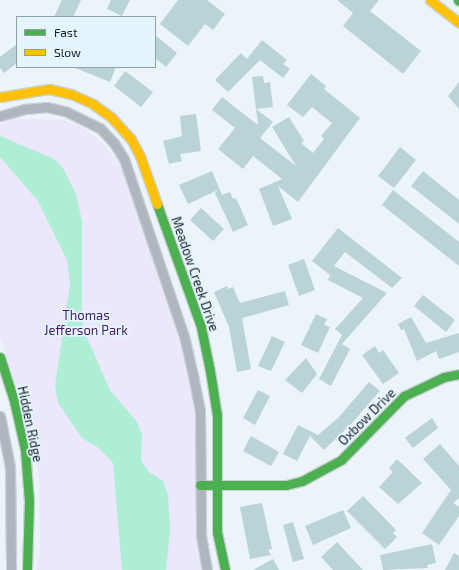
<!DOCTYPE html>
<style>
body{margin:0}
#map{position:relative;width:459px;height:570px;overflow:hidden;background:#ebf4f9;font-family:"Exo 2",sans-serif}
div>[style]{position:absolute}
.green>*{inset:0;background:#eae8fa}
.water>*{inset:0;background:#adeed5}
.building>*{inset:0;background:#bad3d6}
.roads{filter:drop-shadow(1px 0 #cad1d6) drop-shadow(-1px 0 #cad1d6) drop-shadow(0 1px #cad1d6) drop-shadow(0 -1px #cad1d6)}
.street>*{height:9px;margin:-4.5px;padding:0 4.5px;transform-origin:4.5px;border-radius:4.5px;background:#b0b6bf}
.fast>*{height:9px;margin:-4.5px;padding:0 4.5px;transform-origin:4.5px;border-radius:4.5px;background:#4caf50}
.slow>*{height:9px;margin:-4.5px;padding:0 4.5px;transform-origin:4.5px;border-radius:4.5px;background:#ffc107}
span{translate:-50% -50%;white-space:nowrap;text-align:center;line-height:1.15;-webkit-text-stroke:3.5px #e5f5ff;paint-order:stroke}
.street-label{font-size:13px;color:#171e22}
.park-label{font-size:13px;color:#441968}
.legend{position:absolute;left:16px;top:16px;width:140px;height:52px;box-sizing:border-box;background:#e5f5ff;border:1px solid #939fa7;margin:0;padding:5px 7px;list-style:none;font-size:12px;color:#171e22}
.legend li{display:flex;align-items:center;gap:8px;height:20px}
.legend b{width:20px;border:1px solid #939fa7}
</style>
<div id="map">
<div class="green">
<i style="clip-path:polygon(7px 118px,64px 120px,83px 128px,99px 140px,120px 164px,167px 297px,189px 377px,195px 411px,196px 543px,203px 570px,37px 570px,40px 551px,39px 474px,21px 398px,0 337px,0 123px)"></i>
</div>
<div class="water">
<i style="clip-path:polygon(0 136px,54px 159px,63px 168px,76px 194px,82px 221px,82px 319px,84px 331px,110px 390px,137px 422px,142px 435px,141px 460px,149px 472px,163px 481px,168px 495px,170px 530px,166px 570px,122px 570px,113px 463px,99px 448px,82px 438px,58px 403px,55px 386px,70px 284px,67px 260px,38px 201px,0 157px)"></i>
</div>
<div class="building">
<i style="clip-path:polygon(62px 0,81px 0,73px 17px,54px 17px)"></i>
<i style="clip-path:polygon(111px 0,130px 0,122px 16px,107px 9px)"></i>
<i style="clip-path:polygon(178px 0,207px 0,225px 14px,213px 30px,205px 24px,188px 46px,160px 24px)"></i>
<i style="clip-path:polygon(337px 0,379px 0,370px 11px,421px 51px,403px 74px,343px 26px,353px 13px)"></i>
<i style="clip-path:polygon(155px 35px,177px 53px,166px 67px,155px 58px)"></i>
<i style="clip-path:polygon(262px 40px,287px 60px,283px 64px,290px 69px,283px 78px,260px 60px,228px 92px,215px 80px,241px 53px,247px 59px)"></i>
<i style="clip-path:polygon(17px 44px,17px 63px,4px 73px,0 68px,0 57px)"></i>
<i style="clip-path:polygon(73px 67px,116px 67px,110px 82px)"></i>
<i style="clip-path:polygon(125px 71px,153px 92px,141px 107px,114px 86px)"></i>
<i style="clip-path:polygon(311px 74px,326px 86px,324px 89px,360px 118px,298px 202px,278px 186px,292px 219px,273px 226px,259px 189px,282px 179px,253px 156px,243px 169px,218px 149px,235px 128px,212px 110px,222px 97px,258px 125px,256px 109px,273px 122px,260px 138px,296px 166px,272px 127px,289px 117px,304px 141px,301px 143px,313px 153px,324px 139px,321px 136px,332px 123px,312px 107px,303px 117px,287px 105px)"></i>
<i style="clip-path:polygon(263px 76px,264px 83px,270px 82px,273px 107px,256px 109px,252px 77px)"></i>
<i style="clip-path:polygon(459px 82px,459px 109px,448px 96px)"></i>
<i style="clip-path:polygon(196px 114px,201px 151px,180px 154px,182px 161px,169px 164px,163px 141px,182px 136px,180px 116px)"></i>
<i style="clip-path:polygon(400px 147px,416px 160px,394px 188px,378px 176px)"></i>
<i style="clip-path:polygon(212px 171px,222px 195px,230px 192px,233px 199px,236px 198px,248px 225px,233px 232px,215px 193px,218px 190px,188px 204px,179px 185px)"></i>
<i style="clip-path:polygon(423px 171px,459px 200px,459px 224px,411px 186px)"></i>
<i style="clip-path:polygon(393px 190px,459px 242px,459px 266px,382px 205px)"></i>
<i style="clip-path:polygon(201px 208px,224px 229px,213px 241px,190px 220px)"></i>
<i style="clip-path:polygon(338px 228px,402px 278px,392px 288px,345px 252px,334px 266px,387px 293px,342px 344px,350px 349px,331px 386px,319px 379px,342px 335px,335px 329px,363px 298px,328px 280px,330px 275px,312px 261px)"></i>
<i style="clip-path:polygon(304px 259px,315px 290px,299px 296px,288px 265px)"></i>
<i style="clip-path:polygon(227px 286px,228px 289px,233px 287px,240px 303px,285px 291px,289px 305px,242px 318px,251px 369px,237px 372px,229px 327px,214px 292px)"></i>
<i style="clip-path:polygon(423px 295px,455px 320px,446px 332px,414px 306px)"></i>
<i style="clip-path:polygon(316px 314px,327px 319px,324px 325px,330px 327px,318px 353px,301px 345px)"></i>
<i style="clip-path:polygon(411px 317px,426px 343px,459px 333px,459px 352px,439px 359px,436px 351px,417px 361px,404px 329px,401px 330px,398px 324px)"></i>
<i style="clip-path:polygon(272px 336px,285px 342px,271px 371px,258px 366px)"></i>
<i style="clip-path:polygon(375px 346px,379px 353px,383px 350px,399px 373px,383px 384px,362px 355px)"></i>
<i style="clip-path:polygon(306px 358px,317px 374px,302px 393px,285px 380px)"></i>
<i style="clip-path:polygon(369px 382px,380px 391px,352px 423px,324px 450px,310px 436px,297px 461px,283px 454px,298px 425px,318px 435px,338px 418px)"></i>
<i style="clip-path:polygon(258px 390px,270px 396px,255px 425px,243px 418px)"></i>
<i style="clip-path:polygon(432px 418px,438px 428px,413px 448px,405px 438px)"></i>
<i style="clip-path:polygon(251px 436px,279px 452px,271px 466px,243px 451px)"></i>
<i style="clip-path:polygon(440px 444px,459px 466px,459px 498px,453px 503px,459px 507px,459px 516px,439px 545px,422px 533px,451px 490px,423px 459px)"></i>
<i style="clip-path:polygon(397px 459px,422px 483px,398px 504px,379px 487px,393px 472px,389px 468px)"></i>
<i style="clip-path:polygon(363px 496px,396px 530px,393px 533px,397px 537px,385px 549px,347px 511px)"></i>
<i style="clip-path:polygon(262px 503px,272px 549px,268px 550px,271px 555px,250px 559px,240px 507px)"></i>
<i style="clip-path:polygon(343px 510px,351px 528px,313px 545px,305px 526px)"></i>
<i style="clip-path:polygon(293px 522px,304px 559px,293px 562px,283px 525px)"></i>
<i style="clip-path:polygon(337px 542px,363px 570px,333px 570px,321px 557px)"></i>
<i style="clip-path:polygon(432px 544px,436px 563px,427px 565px,428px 568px,383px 570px,380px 555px)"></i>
<i style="clip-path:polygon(454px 553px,459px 556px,459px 570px,445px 570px)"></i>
<i style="clip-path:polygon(273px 559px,279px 570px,253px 570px)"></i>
</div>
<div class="roads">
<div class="street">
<i style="left:0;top:116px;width:26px;rotate:-16deg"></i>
<i style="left:25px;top:109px;width:22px;rotate:-5deg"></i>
<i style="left:47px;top:107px;width:18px;rotate:13deg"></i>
<i style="left:65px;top:111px;width:39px;rotate:26deg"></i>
<i style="left:100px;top:128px;width:21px;rotate:47deg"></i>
<i style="left:114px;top:143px;width:19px;rotate:58deg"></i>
<i style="left:124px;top:159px;width:187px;rotate:71.3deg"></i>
<i style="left:184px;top:336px;width:40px;rotate:77deg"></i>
<i style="left:193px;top:375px;width:36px;rotate:79deg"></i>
<i style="left:200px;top:410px;width:126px;rotate:89.5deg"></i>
<i style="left:201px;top:536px;width:35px;rotate:80deg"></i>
<i style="left:0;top:416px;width:52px;rotate:78.9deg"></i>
<i style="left:10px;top:467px;width:103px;rotate:89.4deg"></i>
</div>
<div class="fast">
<i style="left:458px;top:0;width:1px;rotate:45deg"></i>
<i style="left:157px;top:204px;width:131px;rotate:70.3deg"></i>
<i style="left:201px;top:327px;width:45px;rotate:78.4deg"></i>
<i style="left:210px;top:371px;width:45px;rotate:81deg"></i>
<i style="left:217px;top:415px;width:117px;rotate:90deg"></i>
<i style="left:217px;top:532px;width:39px;rotate:78deg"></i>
<i style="left:0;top:357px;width:46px;rotate:72.3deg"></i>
<i style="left:14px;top:401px;width:50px;rotate:77.3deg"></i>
<i style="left:25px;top:450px;width:51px;rotate:85.5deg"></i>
<i style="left:29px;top:501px;width:69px;rotate:91.7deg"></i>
<i style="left:200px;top:485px;width:86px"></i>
<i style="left:286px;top:485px;width:16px;rotate:-14deg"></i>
<i style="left:302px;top:481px;width:44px;rotate:-28.3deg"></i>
<i style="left:341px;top:460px;width:90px;rotate:-45.5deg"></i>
<i style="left:404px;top:396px;width:44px;rotate:-25.4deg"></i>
<i style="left:444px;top:377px;width:15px;rotate:-11deg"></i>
</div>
<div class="slow">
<i style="left:430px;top:0;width:37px;rotate:38deg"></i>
<i style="left:0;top:97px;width:50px;rotate:-9.3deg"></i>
<i style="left:49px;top:89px;width:23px;rotate:13deg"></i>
<i style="left:71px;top:94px;width:24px;rotate:24deg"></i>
<i style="left:93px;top:104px;width:24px;rotate:36deg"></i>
<i style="left:112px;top:118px;width:28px;rotate:48deg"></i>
<i style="left:131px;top:139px;width:19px;rotate:62deg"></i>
<i style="left:140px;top:156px;width:51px;rotate:70.5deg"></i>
</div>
</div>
<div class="street-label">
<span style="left:195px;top:274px;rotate:71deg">Meadow Creek Drive</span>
<span style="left:367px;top:417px;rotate:-45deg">Oxbow Drive</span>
<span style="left:30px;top:424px;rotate:78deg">Hidden Ridge</span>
</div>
<div class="park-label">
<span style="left:86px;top:323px">Thomas<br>Jefferson Park</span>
</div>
<ul class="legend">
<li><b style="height:5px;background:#4caf50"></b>Fast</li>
<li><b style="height:5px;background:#ffc107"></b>Slow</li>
</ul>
</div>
